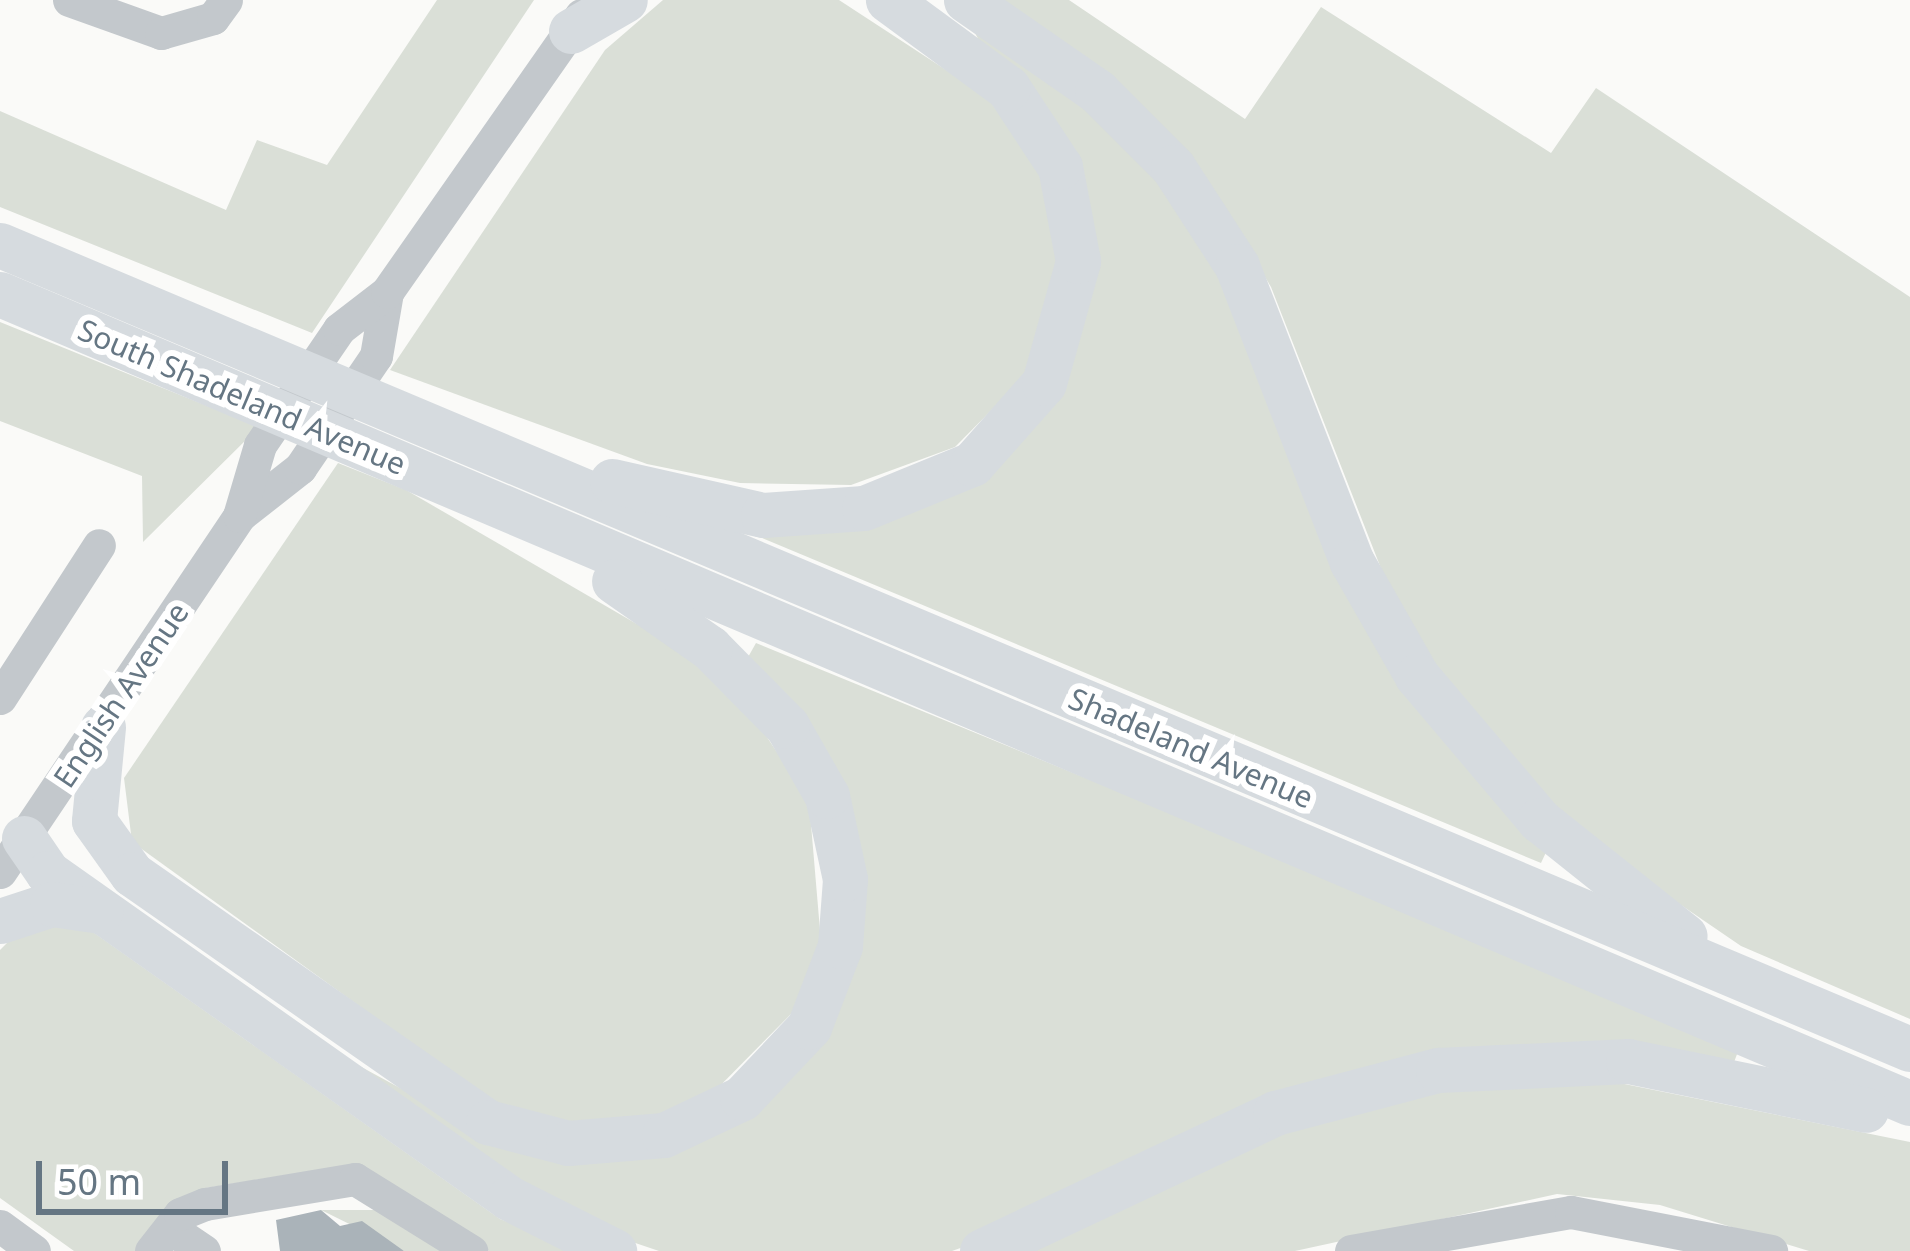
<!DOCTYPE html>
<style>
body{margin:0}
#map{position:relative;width:1910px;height:1251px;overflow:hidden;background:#fafaf8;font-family:"Noto Sans",sans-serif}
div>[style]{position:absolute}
.green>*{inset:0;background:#dadfd7}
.building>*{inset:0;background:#aab3b9}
.minor>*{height:33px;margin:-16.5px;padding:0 16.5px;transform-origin:16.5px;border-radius:16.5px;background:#c3c8cc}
.highway>*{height:45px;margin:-22.5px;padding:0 22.5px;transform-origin:22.5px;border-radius:22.5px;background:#d6dbdf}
span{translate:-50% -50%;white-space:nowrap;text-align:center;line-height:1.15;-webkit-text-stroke:12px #fff;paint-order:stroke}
.street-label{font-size:30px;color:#657683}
.scale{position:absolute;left:36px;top:1161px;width:192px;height:54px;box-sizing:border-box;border:6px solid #657683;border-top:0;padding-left:15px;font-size:36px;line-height:42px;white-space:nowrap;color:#657683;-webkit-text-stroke:9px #fff;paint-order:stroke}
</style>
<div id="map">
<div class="green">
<i style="clip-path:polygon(437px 0,534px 0,312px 333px,0 207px,0 111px,226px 210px,257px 140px,327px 165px)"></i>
<i style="clip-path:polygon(663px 0,839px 0,989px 98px,1035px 153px,1060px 267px,1032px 369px,955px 447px,851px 485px,740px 483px,647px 464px,390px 370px,605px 50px)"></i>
<i style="clip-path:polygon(999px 0,1069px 0,1245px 119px,1321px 7px,1551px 153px,1596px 88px,1910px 297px,1910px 1019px,1741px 946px,1564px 825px,1470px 718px,1391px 594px,1271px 287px,1223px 206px)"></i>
<i style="clip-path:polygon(975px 33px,1067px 84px,1202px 227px,1313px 490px,1548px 848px,1541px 863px,750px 533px,894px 519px,962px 489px,1092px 252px)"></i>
<i style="clip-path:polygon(0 322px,259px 427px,143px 542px,142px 476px,0 421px)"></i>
<i style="clip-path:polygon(338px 463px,406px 490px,673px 645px,746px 705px,809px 801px,821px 942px,792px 1013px,707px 1099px,629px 1128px,510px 1115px,132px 842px,124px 778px)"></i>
<i style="clip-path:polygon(756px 643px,1740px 1046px,1733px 1065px,1520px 1048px,952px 1251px,659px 1251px,591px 1228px,332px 1051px,490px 1137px,735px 1120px,864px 888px,747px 659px)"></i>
<i style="clip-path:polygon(73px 918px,500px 1219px,580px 1251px,489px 1251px,399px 1188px,337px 1167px,206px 1188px,139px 1251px,74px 1251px,0 1198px,0 950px,16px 934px)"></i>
<i style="clip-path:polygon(1575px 1074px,1910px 1142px,1910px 1251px,1809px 1251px,1660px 1205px,1557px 1194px,1295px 1251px,1027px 1251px,1208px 1161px,1383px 1096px)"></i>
<i style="clip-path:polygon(321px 1210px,380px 1210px,457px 1251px,404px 1251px)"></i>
</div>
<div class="building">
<i style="clip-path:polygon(321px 1210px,340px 1226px,362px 1221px,404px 1251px,280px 1251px,276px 1220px)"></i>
</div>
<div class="minor">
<i style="left:69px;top:0;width:98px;rotate:19.7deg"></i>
<i style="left:161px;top:33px;width:54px;rotate:-16.1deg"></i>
<i style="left:213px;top:18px;width:22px;rotate:-54deg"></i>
<i style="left:239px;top:516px;width:78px;rotate:-38.2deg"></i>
<i style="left:300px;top:468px;width:135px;rotate:-55.8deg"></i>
<i style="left:376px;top:356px;width:65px;rotate:-80.2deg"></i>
<i style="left:0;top:698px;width:182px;rotate:-57.1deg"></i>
<i style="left:0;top:872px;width:429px;rotate:-56.1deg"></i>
<i style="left:239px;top:516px;width:74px;rotate:-73.5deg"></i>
<i style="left:260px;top:445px;width:140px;rotate:-55.7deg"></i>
<i style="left:339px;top:329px;width:61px;rotate:-37.6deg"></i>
<i style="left:387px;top:292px;width:338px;rotate:-55deg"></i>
<i style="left:0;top:1226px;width:42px;rotate:36.3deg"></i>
<i style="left:170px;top:1228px;width:41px;rotate:34.1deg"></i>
<i style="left:151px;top:1251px;width:47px;rotate:-51.9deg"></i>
<i style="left:180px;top:1214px;width:27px;rotate:-22deg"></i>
<i style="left:205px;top:1204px;width:152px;rotate:-9.5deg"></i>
<i style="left:355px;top:1179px;width:137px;rotate:31.8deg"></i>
<i style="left:1351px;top:1251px;width:223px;rotate:-10.1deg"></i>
<i style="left:1571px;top:1212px;width:204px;rotate:11deg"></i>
</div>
<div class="highway">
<i style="left:966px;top:0;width:160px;rotate:34.8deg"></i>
<i style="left:1097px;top:91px;width:107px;rotate:45deg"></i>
<i style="left:1173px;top:167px;width:118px;rotate:57.1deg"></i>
<i style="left:1237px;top:266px;width:318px;rotate:68.8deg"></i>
<i style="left:1352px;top:562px;width:131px;rotate:60.3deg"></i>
<i style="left:1417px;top:676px;width:189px;rotate:49.7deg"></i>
<i style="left:1539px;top:820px;width:186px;rotate:38.5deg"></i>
<i style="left:571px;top:31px;width:62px;rotate:-29.9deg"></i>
<i style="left:0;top:245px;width:2072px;rotate:22.83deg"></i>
<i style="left:0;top:294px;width:2074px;rotate:22.96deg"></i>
<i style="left:612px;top:481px;width:155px;rotate:12.7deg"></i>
<i style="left:763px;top:515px;width:101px;rotate:-4deg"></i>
<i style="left:864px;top:508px;width:117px;rotate:-22.2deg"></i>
<i style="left:972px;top:464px;width:108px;rotate:-48.4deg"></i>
<i style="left:1044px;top:383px;width:127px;rotate:-74.4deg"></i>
<i style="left:1078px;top:261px;width:96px;rotate:-100.8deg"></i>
<i style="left:1060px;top:167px;width:95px;rotate:-123.4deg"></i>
<i style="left:1008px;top:88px;width:149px;rotate:-143.7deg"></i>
<i style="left:103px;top:727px;width:94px;rotate:95.5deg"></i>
<i style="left:94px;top:821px;width:65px;rotate:54.4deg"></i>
<i style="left:132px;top:874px;width:434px;rotate:34.9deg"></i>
<i style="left:488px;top:1122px;width:83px;rotate:14.7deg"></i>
<i style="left:568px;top:1143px;width:96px;rotate:-4.8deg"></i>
<i style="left:664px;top:1135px;width:86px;rotate:-25.4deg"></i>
<i style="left:742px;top:1098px;width:98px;rotate:-46.7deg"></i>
<i style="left:809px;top:1027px;width:87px;rotate:-69.1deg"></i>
<i style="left:840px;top:946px;width:67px;rotate:-85.7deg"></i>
<i style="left:845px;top:879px;width:85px;rotate:-102.2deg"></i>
<i style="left:827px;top:796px;width:81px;rotate:-119.7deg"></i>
<i style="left:787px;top:726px;width:110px;rotate:-134.6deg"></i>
<i style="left:710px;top:648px;width:117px;rotate:-145.1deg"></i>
<i style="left:24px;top:838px;width:42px;rotate:55.6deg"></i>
<i style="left:48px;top:873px;width:564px;rotate:35.18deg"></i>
<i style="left:509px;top:1198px;width:118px;rotate:26.8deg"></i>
<i style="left:0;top:921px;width:55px;rotate:-18.1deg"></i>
<i style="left:52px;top:904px;width:49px;rotate:8.3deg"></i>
<i style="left:982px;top:1251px;width:324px;rotate:-25.2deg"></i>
<i style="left:1275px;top:1113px;width:169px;rotate:-14.8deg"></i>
<i style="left:1438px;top:1070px;width:190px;rotate:-2.7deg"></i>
<i style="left:1628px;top:1061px;width:243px;rotate:11.6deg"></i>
</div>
<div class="street-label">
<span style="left:242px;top:397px;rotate:23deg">South Shadeland Avenue</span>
<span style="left:121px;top:695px;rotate:-56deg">English Avenue</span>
<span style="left:1191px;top:748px;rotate:23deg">Shadeland Avenue</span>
</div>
<div class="scale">50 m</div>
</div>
